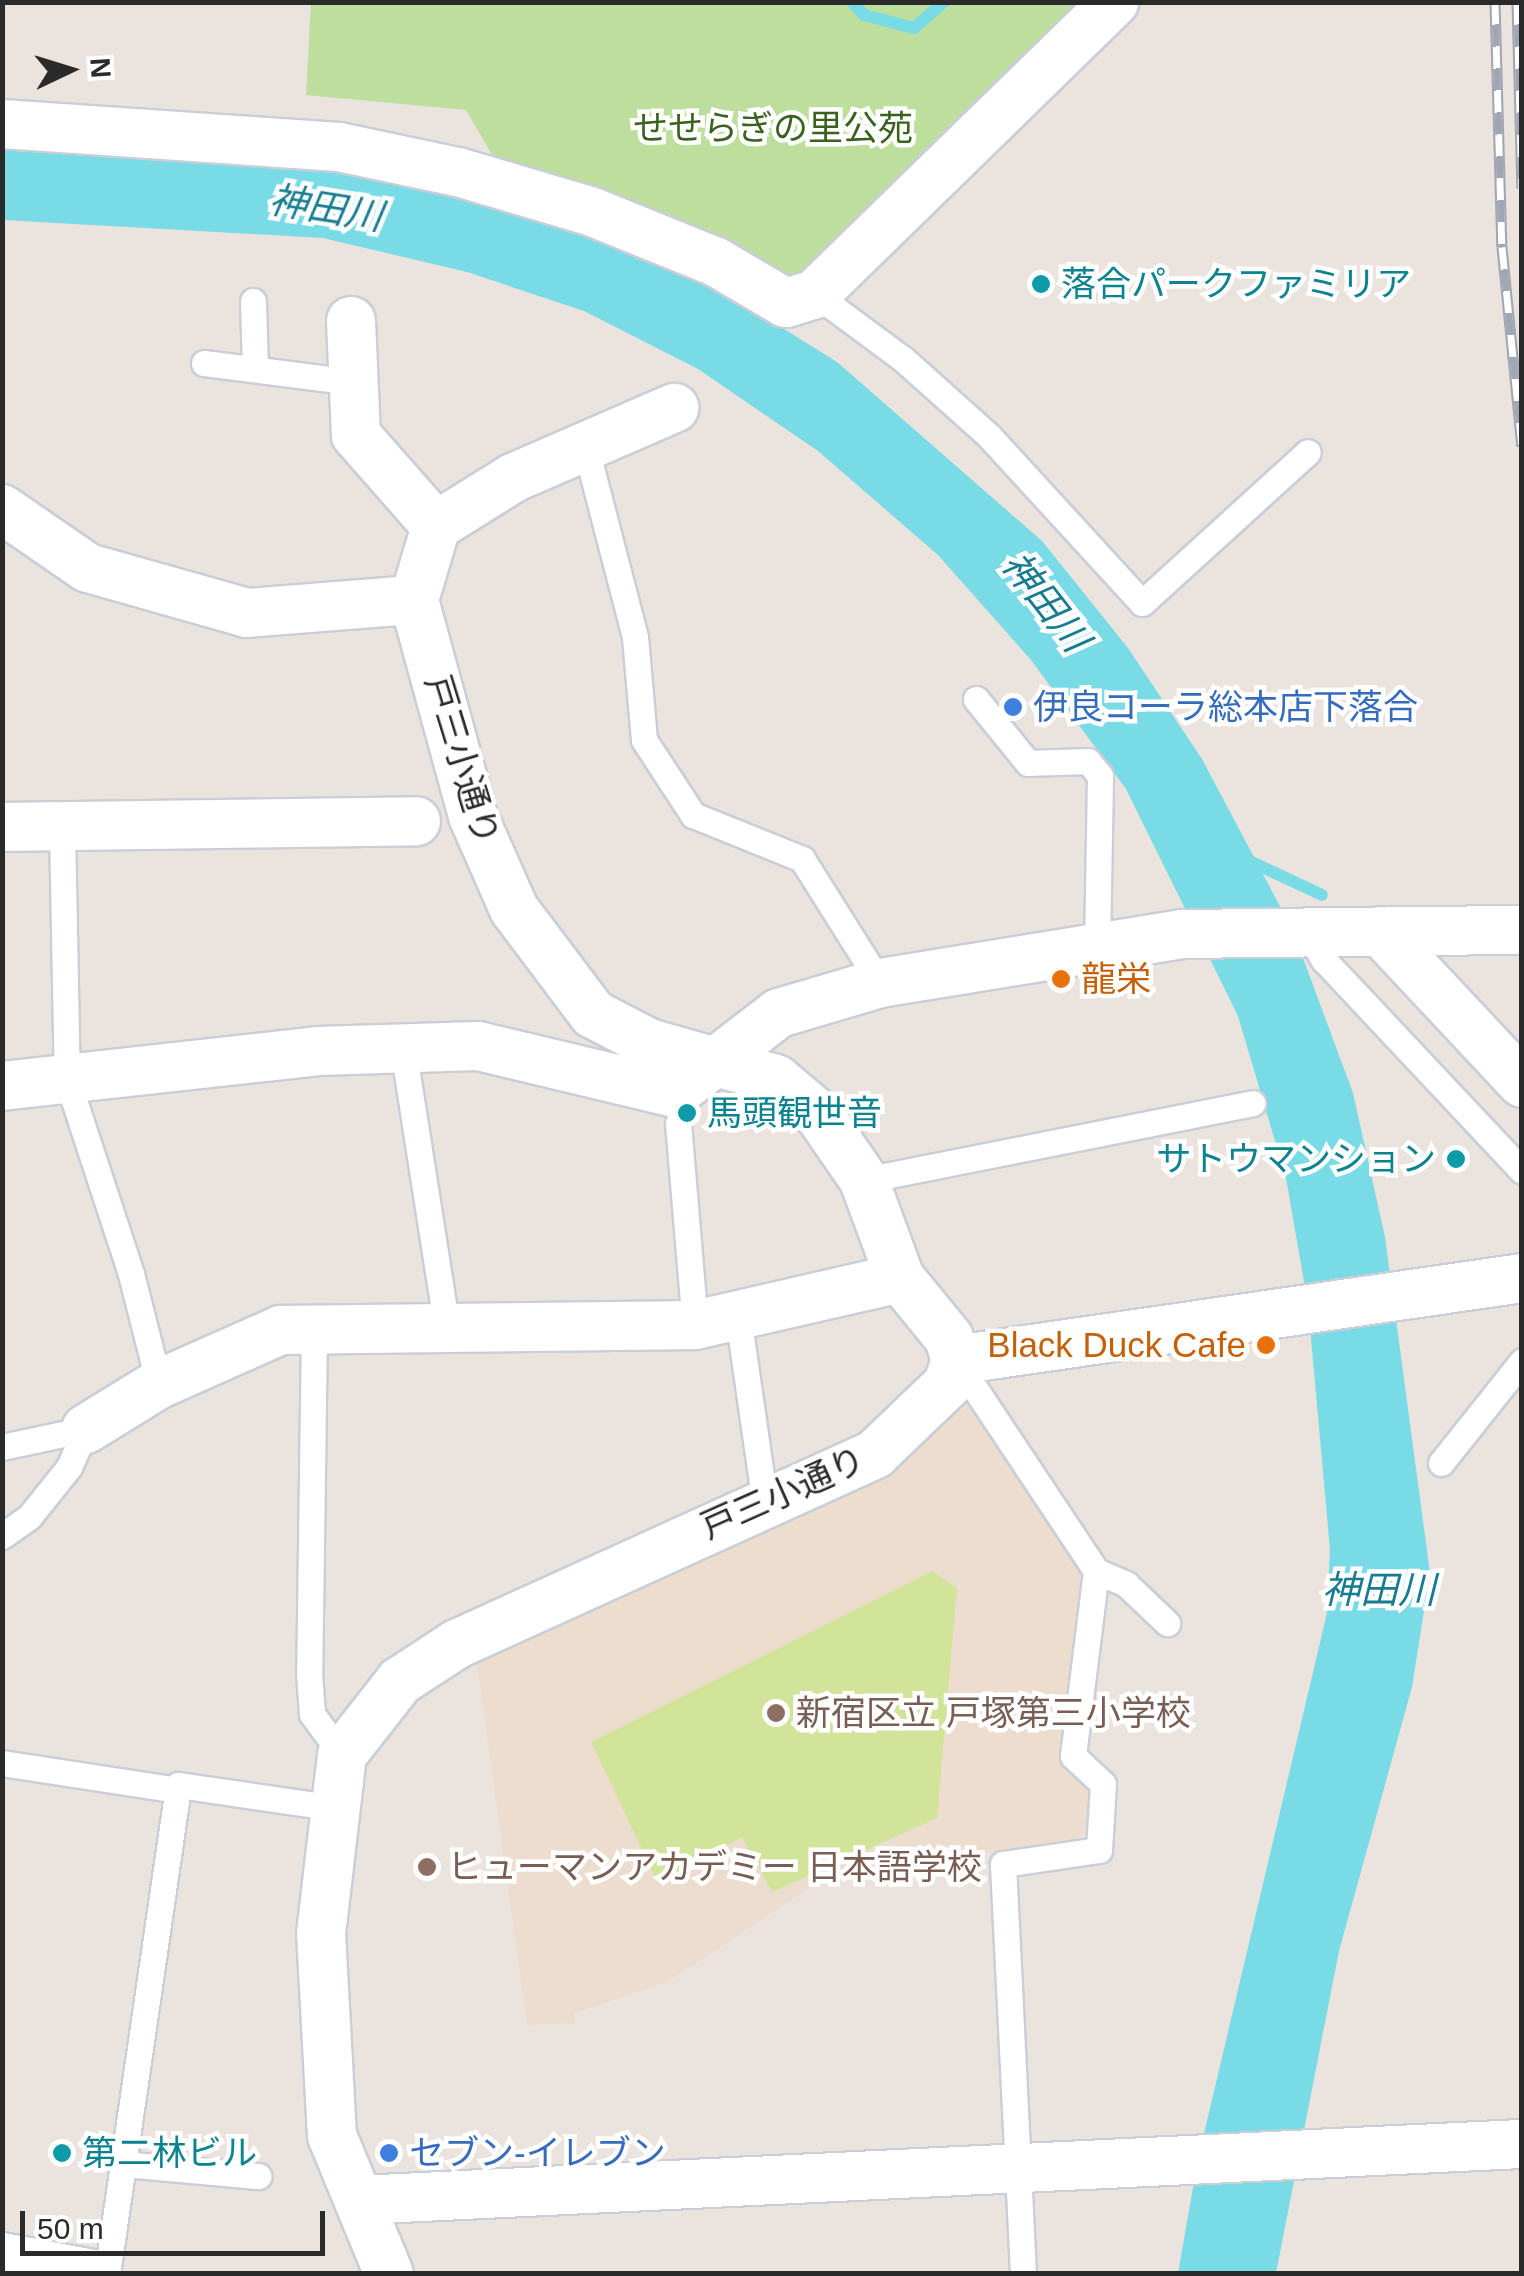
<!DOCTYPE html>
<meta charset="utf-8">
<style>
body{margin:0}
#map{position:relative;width:1524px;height:2276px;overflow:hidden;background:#ebe3dd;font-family:Helvetica,"Noto Sans JP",sans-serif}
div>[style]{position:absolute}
.education>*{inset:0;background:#ecddce}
.green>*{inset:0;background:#bede9e}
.pitch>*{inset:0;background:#d1e49a}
.water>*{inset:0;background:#78dbe6}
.stream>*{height:12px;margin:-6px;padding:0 6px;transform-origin:6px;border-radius:6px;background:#78dbe6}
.roads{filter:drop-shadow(2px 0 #c9ced7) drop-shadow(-2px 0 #c9ced7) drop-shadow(0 2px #c9ced7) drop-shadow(0 -2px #c9ced7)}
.lane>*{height:25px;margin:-12.5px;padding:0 12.5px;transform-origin:12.5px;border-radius:12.5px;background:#fff}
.street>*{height:48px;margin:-24px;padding:0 24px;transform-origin:24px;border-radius:24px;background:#fff}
.rail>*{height:11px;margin-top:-5.5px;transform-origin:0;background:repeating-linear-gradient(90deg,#fff 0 22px,#a0a6b3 0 44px);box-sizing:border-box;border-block:2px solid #a0a6b3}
.dots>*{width:28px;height:28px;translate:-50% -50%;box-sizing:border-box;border:5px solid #fff;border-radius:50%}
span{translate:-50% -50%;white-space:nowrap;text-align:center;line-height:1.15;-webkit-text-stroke:9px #fff;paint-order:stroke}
.park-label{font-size:35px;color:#39621f}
.culture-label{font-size:35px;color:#0d838f}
.left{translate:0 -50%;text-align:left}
.right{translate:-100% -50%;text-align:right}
.shop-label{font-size:35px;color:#366cbe}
.street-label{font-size:35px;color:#2a2a2a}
.food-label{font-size:35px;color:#c56008}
.education-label{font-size:35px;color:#785e54}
.water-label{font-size:38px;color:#177c91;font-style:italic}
.frame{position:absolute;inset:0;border:5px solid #2a2a2a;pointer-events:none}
.north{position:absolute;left:20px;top:20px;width:100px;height:100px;-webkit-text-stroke:8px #fff;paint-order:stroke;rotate:86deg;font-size:28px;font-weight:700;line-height:40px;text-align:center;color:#2a2a2a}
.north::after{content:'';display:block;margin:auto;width:35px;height:45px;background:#2a2a2a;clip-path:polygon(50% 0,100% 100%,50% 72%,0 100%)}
.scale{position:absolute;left:20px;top:2211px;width:305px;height:45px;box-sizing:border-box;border:5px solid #2a2a2a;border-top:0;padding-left:12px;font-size:30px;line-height:35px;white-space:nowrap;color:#2a2a2a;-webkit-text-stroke:8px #fff;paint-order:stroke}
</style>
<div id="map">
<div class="education">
<i style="clip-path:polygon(966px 1393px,1084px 1574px,1062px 1768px,1089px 1789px,1087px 1833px,1074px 1842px,987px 1853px,944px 1845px,818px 1882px,669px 1981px,574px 2013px,575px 2023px,527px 2025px,476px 1657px)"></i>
</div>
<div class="green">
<i style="clip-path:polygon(311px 3px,1088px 3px,794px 285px,497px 163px,466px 110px,306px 95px)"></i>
</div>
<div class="pitch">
<i style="clip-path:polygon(932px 1571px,957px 1588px,937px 1818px,772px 1892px,742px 1837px,658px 1883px,591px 1742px)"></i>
</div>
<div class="water">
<i style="clip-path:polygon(3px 145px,330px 167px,488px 196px,614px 239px,731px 296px,837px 362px,1042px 541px,1128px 648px,1202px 759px,1293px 931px,1353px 1093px,1385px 1237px,1430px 1573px,1412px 1687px,1339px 1951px,1276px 2273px,1178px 2273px,1198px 2159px,1327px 1613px,1330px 1550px,1308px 1305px,1286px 1178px,1238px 1016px,1126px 789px,1031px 660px,938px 555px,818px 451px,698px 369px,584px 311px,467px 272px,323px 238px,3px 220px)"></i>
</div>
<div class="stream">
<i style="left:852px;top:2px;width:18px;rotate:47deg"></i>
<i style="left:864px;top:15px;width:52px;rotate:14.6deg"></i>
<i style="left:914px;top:28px;width:40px;rotate:-41deg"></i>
<i style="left:1243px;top:858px;width:87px;rotate:25.1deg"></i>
</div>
<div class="roads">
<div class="lane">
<i style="left:815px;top:294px;width:109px;rotate:36.5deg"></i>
<i style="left:903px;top:359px;width:115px;rotate:41.8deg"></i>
<i style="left:989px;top:436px;width:226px;rotate:47.5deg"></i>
<i style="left:1142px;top:603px;width:224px;rotate:-42.3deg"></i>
<i style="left:253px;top:301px;width:68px;rotate:88.3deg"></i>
<i style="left:204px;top:363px;width:149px;rotate:7.3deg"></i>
<i style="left:585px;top:445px;width:198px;rotate:75.4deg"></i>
<i style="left:635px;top:637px;width:103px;rotate:85deg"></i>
<i style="left:644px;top:740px;width:90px;rotate:56.8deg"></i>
<i style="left:693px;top:815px;width:118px;rotate:22deg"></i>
<i style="left:802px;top:859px;width:146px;rotate:57.8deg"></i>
<i style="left:976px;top:699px;width:82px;rotate:50.9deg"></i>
<i style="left:1028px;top:763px;width:60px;rotate:-1.9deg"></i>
<i style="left:1088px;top:761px;width:19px;rotate:51deg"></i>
<i style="left:1100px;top:776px;width:170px;rotate:91deg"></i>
<i style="left:62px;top:827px;width:252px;rotate:88.9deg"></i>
<i style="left:67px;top:1079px;width:205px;rotate:71.8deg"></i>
<i style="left:131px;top:1274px;width:114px;rotate:75.7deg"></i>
<i style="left:1307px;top:931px;width:34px;rotate:60deg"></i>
<i style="left:1324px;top:960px;width:289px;rotate:46.8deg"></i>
<i style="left:403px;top:1048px;width:283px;rotate:81.1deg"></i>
<i style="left:678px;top:1123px;width:203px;rotate:85.2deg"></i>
<i style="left:864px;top:1180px;width:396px;rotate:-11.2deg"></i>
<i style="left:738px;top:1316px;width:189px;rotate:81.8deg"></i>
<i style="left:314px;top:1330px;width:343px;rotate:90.8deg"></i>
<i style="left:309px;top:1673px;width:41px;rotate:85.8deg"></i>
<i style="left:312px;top:1714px;width:51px;rotate:53.8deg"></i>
<i style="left:956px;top:1360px;width:253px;rotate:56.4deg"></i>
<i style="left:1096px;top:1571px;width:186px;rotate:97.1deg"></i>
<i style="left:1073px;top:1756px;width:41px;rotate:43deg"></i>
<i style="left:1103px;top:1784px;width:66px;rotate:93.5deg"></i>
<i style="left:1099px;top:1850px;width:97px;rotate:171.7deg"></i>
<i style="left:1003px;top:1864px;width:410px;rotate:87.2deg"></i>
<i style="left:2px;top:1447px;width:86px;rotate:-12.1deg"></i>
<i style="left:1441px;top:1463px;width:130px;rotate:-51.5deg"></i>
<i style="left:2px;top:1536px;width:33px;rotate:-35deg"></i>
<i style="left:29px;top:1517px;width:64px;rotate:-51.3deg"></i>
<i style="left:69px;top:1467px;width:42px;rotate:-65.9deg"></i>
<i style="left:1096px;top:1571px;width:33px;rotate:23deg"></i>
<i style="left:1126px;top:1584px;width:57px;rotate:43.6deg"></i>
<i style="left:2px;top:1763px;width:178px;rotate:8.7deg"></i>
<i style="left:123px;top:2164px;width:136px;rotate:5.1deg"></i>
<i style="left:107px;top:2274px;width:494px;rotate:-81.7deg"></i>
<i style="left:178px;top:1785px;width:160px;rotate:8.3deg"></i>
</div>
<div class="street">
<i style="left:2px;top:124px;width:338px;rotate:3.9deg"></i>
<i style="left:339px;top:147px;width:122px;rotate:11.9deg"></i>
<i style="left:458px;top:172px;width:138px;rotate:16.5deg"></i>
<i style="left:590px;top:211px;width:136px;rotate:22deg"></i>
<i style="left:716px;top:262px;width:81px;rotate:30.4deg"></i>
<i style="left:786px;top:303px;width:30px;rotate:-17deg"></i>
<i style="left:815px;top:294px;width:418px;rotate:-44.3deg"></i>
<i style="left:351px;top:321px;width:114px;rotate:87.5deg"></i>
<i style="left:356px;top:435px;width:121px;rotate:48.7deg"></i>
<i style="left:2px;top:509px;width:104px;rotate:34.5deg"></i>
<i style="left:88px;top:568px;width:165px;rotate:15.8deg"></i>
<i style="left:247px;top:613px;width:168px;rotate:-4.5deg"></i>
<i style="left:2px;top:827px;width:414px;rotate:-0.8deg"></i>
<i style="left:1380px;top:931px;width:208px;rotate:46.9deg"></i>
<i style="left:2px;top:1086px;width:318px;rotate:-6.3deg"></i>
<i style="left:318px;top:1051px;width:160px;rotate:-1.8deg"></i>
<i style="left:478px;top:1046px;width:203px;rotate:13.4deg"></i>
<i style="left:675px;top:1093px;width:131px;rotate:-37.6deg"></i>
<i style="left:779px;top:1013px;width:105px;rotate:-16.5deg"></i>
<i style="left:880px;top:983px;width:306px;rotate:-9.2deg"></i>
<i style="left:1182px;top:934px;width:340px;rotate:-0.7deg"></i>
<i style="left:956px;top:1360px;width:572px;rotate:-8.24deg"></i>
<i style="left:86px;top:1429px;width:86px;rotate:-31.7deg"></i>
<i style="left:159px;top:1384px;width:133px;rotate:-23.9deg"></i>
<i style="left:281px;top:1330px;width:414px;rotate:-0.7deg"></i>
<i style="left:695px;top:1325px;width:210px;rotate:-12.9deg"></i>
<i style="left:359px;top:2200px;width:1164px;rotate:-2.76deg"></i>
<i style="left:2px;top:2257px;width:93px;rotate:10.6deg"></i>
<i style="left:389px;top:2274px;width:149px;rotate:-112.4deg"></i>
<i style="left:332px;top:2136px;width:202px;rotate:-93.1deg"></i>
<i style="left:321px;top:1934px;width:180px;rotate:-83.3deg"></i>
<i style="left:342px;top:1755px;width:94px;rotate:-51.9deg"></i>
<i style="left:400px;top:1681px;width:68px;rotate:-33deg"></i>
<i style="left:457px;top:1644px;width:459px;rotate:-24.4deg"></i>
<i style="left:875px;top:1454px;width:101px;rotate:-43.8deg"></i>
<i style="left:948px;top:1384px;width:25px;rotate:-72deg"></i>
<i style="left:956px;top:1360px;width:23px;rotate:-108deg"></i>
<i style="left:949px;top:1338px;width:77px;rotate:-129.2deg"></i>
<i style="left:900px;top:1278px;width:104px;rotate:-110.2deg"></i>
<i style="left:864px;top:1180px;width:78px;rotate:-124.5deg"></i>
<i style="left:820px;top:1116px;width:57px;rotate:-139.9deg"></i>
<i style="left:776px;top:1079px;width:132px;rotate:-164.2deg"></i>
<i style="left:649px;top:1043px;width:63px;rotate:-152.6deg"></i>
<i style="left:593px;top:1014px;width:131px;rotate:-127deg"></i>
<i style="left:514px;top:909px;width:102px;rotate:-113.8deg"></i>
<i style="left:473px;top:816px;width:224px;rotate:-105.3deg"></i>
<i style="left:414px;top:600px;width:77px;rotate:-73.4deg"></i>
<i style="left:436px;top:526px;width:91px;rotate:-31.9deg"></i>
<i style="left:513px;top:478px;width:176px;rotate:-23.5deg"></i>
</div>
</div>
<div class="rail">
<i style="left:1495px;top:2px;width:245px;rotate:88.4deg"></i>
<i style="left:1502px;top:247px;width:200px;rotate:84.3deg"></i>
<i style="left:1517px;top:2px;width:186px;rotate:88.5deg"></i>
</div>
<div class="dots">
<i style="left:1041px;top:284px;background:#0f9aa8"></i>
<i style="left:1013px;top:707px;background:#3f7fe0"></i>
<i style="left:1061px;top:979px;background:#e8710a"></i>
<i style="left:687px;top:1113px;background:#0f9aa8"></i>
<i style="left:1456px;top:1159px;background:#0f9aa8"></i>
<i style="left:1266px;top:1345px;background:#e8710a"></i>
<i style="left:776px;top:1713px;background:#8d6e63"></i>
<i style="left:427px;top:1867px;background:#8d6e63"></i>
<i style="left:62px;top:2153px;background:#0f9aa8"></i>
<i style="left:389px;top:2153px;background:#3f7fe0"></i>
</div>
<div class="park-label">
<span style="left:773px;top:128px">せせらぎの里公苑</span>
</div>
<div class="culture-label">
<span class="left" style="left:1061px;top:284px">落合パークファミリア</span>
<span class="left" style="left:707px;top:1113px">馬頭観世音</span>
<span class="right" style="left:1436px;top:1159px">サトウマンション</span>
<span class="left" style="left:82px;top:2153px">第二林ビル</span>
</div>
<div class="shop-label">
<span class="left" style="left:1033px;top:707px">伊良コーラ総本店下落合</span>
<span class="left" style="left:409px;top:2153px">セブン-イレブン</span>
</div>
<div class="street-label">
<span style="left:462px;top:760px;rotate:73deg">戸三小通り</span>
<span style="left:783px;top:1493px;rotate:-24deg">戸三小通り</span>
</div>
<div class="food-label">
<span class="left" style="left:1081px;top:979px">龍栄</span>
<span class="right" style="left:1246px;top:1345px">Black Duck Cafe</span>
</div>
<div class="education-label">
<span class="left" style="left:796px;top:1713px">新宿区立 戸塚第三小学校</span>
<span class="left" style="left:447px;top:1867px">ヒューマンアカデミー 日本語学校</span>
</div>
<div class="water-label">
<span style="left:326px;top:209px;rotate:9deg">神田川</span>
<span style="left:1045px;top:602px;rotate:52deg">神田川</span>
<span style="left:1379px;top:1591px">神田川</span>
</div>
<div class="frame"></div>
<div class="north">N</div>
<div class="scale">50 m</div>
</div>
